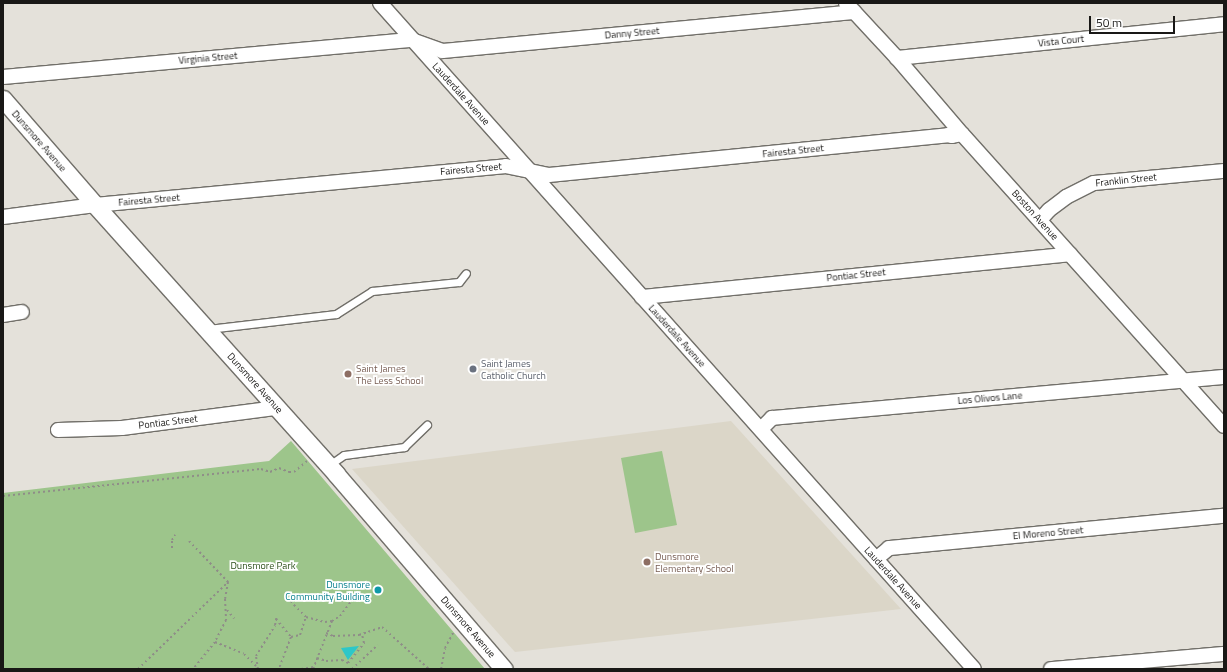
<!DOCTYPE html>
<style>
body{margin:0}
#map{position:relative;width:1227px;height:672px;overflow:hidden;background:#e4e1da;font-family:"Titillium Web",sans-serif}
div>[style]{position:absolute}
.built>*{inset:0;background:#dbd6c8}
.green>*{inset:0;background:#9dc58b}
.water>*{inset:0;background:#2dc7c8}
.path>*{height:2px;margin-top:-1px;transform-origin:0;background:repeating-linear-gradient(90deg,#8f8d88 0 2px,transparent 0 5px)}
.roads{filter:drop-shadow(1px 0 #716f69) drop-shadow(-1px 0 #716f69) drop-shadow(0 1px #716f69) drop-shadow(0 -1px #716f69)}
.service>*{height:7px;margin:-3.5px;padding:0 3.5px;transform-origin:3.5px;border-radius:3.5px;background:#fff}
.minor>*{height:14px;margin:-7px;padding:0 7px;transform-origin:7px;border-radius:7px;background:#fff}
.tertiary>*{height:17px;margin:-8.5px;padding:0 8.5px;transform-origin:8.5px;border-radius:8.5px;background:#fff}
.dots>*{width:11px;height:11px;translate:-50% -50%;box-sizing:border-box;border:2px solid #fff;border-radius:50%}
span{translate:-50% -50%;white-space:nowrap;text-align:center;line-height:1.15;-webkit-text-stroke:3.5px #fff;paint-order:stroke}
.street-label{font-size:10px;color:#191816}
.worship-label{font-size:10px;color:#5b616d}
.left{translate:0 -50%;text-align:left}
.education-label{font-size:10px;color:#785e54}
.park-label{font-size:10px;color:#2d501b}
.culture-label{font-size:10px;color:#0d838f}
.right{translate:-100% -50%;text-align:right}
.frame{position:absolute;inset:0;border:4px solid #191816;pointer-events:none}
.scale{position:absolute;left:1089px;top:16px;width:86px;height:18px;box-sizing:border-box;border:2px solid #191816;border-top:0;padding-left:5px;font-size:12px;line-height:14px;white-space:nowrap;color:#191816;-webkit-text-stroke:3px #fff;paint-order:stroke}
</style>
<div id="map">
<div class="built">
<i style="clip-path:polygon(731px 421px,901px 609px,515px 652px,352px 469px)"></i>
</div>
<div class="green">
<i style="clip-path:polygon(291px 441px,485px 669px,3px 669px,3px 493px,269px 461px)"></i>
<i style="clip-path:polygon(662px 451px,677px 525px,635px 533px,621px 458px)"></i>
</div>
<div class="water">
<i style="clip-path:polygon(359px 646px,348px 660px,341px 648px)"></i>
</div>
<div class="path">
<i style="left:3px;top:496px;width:259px;rotate:-6deg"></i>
<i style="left:261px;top:469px;width:9px;rotate:18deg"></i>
<i style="left:270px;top:472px;width:10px;rotate:-24deg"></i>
<i style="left:279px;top:468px;width:11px;rotate:22deg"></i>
<i style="left:289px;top:472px;width:5px"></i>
<i style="left:294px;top:472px;width:17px;rotate:-40deg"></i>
<i style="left:189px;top:541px;width:57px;rotate:46.4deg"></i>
<i style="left:228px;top:582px;width:17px;rotate:100deg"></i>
<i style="left:225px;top:599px;width:21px;rotate:87deg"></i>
<i style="left:226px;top:620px;width:25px;rotate:117deg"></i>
<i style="left:215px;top:642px;width:35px;rotate:129deg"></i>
<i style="left:172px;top:548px;width:8px;rotate:-90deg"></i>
<i style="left:172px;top:540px;width:6px;rotate:-59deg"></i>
<i style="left:227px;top:610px;width:11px;rotate:49deg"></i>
<i style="left:306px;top:617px;width:20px;rotate:15deg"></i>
<i style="left:325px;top:622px;width:7px;rotate:-8deg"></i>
<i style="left:332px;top:621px;width:9px;rotate:-32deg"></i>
<i style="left:340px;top:616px;width:21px;rotate:-53deg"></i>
<i style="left:276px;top:619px;width:23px;rotate:50deg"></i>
<i style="left:291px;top:637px;width:34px;rotate:111deg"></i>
<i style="left:326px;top:633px;width:8px;rotate:23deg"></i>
<i style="left:333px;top:636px;width:26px;rotate:-2deg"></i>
<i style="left:359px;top:635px;width:24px;rotate:-19deg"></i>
<i style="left:382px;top:627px;width:63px;rotate:41.8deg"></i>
<i style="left:291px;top:637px;width:9px;rotate:-13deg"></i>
<i style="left:300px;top:635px;width:19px;rotate:-72deg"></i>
<i style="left:306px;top:617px;width:21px;rotate:-135deg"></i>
<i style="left:215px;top:642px;width:31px;rotate:22deg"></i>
<i style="left:244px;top:654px;width:17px;rotate:45deg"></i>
<i style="left:317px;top:658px;width:9px;rotate:18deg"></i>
<i style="left:326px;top:661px;width:16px;rotate:-4deg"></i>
<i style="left:342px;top:660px;width:7px;rotate:27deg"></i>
<i style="left:348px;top:663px;width:26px;rotate:-51deg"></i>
<i style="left:364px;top:643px;width:9px;rotate:-103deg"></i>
<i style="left:138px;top:669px;width:124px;rotate:-44deg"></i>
<i style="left:258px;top:669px;width:13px;rotate:-99deg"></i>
<i style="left:256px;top:656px;width:36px;rotate:-58deg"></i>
<i style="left:275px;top:625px;width:10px;rotate:-79deg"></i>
<i style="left:301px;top:669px;width:13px;rotate:-9deg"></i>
<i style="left:313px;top:669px;width:52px;rotate:-68.4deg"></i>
<i style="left:352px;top:669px;width:35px;rotate:-43deg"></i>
<i style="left:441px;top:669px;width:21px;rotate:-79deg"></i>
<i style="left:445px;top:648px;width:19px;rotate:-62deg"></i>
</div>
<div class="roads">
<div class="service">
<i style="left:208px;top:329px;width:129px;rotate:-6.7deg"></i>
<i style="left:336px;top:314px;width:43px;rotate:-32.6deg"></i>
<i style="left:372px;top:291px;width:87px;rotate:-5.9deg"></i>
<i style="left:459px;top:282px;width:11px;rotate:-52deg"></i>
<i style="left:328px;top:466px;width:19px;rotate:-35deg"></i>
<i style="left:344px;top:455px;width:61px;rotate:-7.6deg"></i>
<i style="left:404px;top:447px;width:32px;rotate:-44deg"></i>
</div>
<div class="minor">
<i style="left:380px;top:3px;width:892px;rotate:48.27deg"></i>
<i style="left:846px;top:3px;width:75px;rotate:47.2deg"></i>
<i style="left:897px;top:58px;width:100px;rotate:49.5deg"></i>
<i style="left:962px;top:134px;width:392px;rotate:48.1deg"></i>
<i style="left:897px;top:58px;width:329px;rotate:-5.9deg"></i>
<i style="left:3px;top:77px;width:411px;rotate:-5.2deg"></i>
<i style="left:412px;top:40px;width:32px;rotate:20deg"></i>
<i style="left:442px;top:51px;width:414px;rotate:-5.4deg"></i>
<i style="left:3px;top:217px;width:93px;rotate:-7.4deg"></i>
<i style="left:95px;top:205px;width:413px;rotate:-5.4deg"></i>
<i style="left:506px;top:166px;width:44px;rotate:11.8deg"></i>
<i style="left:549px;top:175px;width:401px;rotate:-5.7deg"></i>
<i style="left:948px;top:135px;width:4px;rotate:14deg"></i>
<i style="left:952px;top:136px;width:10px;rotate:-11deg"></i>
<i style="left:1040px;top:220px;width:13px;rotate:-48deg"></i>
<i style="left:1049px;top:210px;width:21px;rotate:-37deg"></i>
<i style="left:1066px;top:197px;width:31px;rotate:-27deg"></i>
<i style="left:1094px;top:183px;width:131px;rotate:-5.3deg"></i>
<i style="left:642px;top:297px;width:430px;rotate:-5.7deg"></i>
<i style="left:3px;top:315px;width:19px;rotate:-9deg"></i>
<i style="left:761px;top:429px;width:16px;rotate:-45deg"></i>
<i style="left:772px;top:418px;width:454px;rotate:-5.2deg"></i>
<i style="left:58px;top:430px;width:64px;rotate:-1.8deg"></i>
<i style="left:122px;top:428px;width:156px;rotate:-7.4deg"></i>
<i style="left:876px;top:559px;width:17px;rotate:-40deg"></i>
<i style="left:889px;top:548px;width:337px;rotate:-5.5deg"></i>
<i style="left:1051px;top:669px;width:174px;rotate:-5deg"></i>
</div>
<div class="tertiary">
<i style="left:3px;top:99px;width:140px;rotate:49deg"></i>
<i style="left:95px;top:205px;width:361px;rotate:48.1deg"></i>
<i style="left:336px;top:474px;width:257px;rotate:49.3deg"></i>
</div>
</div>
<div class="dots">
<i style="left:473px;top:369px;background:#6b7280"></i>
<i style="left:348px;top:374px;background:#8d6e63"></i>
<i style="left:647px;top:562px;background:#8d6e63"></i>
<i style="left:378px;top:590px;background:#0f9aa8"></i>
</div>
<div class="street-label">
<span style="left:632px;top:33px;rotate:-5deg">Danny Street</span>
<span style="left:1061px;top:41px;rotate:-6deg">Vista Court</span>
<span style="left:208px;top:58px;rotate:-5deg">Virginia Street</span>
<span style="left:461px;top:94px;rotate:48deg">Lauderdale Avenue</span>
<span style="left:39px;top:141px;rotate:49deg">Dunsmore Avenue</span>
<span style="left:793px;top:151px;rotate:-6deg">Fairesta Street</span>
<span style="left:471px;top:169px;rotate:-5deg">Fairesta Street</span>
<span style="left:1126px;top:180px;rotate:-6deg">Franklin Street</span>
<span style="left:149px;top:200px;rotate:-5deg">Fairesta Street</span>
<span style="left:1035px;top:215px;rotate:48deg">Boston Avenue</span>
<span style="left:856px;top:275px;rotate:-6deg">Pontiac Street</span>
<span style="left:677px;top:336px;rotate:48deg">Lauderdale Avenue</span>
<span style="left:255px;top:383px;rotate:48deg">Dunsmore Avenue</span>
<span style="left:990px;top:398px;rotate:-5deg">Los Olivos Lane</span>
<span style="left:168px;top:422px;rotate:-7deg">Pontiac Street</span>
<span style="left:1048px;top:533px;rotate:-5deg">El Moreno Street</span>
<span style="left:893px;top:578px;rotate:48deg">Lauderdale Avenue</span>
<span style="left:468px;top:627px;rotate:49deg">Dunsmore Avenue</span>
</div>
<div class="worship-label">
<span class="left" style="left:481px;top:369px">Saint James<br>Catholic Church</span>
</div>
<div class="education-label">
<span class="left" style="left:356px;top:374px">Saint James<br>The Less School</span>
<span class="left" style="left:655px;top:562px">Dunsmore<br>Elementary School</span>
</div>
<div class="park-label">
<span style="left:263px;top:566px">Dunsmore Park</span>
</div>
<div class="culture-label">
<span class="right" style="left:370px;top:590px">Dunsmore<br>Community Building</span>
</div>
<div class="frame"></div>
<div class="scale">50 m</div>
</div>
